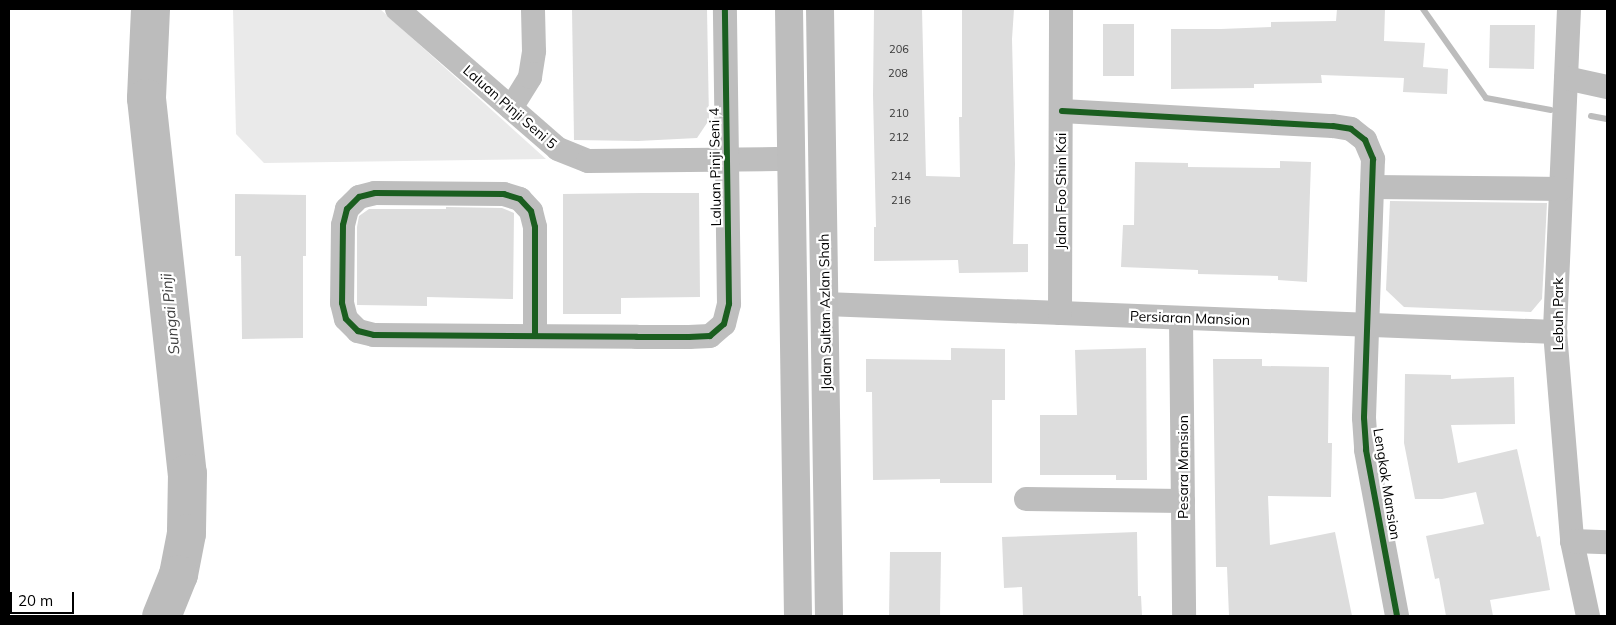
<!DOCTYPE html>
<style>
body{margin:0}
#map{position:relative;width:1616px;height:625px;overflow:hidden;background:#fff;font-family:Mulish,sans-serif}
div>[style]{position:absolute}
.green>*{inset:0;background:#eaeaea}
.stream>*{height:6px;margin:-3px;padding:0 3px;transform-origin:3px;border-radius:3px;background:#bcbcbc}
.river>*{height:39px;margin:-19.5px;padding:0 19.5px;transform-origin:19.5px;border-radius:19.5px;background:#bcbcbc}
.building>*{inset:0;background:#ddd}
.street>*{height:24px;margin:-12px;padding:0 12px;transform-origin:12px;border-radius:12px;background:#bebebe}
.primary>*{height:28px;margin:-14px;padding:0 14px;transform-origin:14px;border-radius:14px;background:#bdbdbd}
.cycleway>*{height:6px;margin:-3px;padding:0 3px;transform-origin:3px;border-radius:3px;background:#1b5e20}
span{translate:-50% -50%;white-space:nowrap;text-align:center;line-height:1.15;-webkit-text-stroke:4.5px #fff;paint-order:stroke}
.number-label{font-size:11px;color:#373737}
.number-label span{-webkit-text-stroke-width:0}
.street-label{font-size:14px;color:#000}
.water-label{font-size:15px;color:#414141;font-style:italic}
.frame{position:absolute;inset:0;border:10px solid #000;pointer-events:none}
.scale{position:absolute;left:10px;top:592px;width:64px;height:22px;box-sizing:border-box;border:2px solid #000;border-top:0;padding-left:6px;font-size:15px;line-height:18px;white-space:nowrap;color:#000;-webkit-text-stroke:4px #fff;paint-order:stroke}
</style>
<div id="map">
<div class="green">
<i style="clip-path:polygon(233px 9px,380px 9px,546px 159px,264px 163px,236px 134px)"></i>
</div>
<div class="stream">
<i style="left:1423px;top:9px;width:109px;rotate:54.7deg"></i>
<i style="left:1486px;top:98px;width:66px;rotate:10.5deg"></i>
<i style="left:1591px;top:116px;width:16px;rotate:11deg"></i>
</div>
<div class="river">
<i style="left:150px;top:9px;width:89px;rotate:92.6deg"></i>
<i style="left:146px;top:98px;width:377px;rotate:83.8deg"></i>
<i style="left:187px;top:473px;width:60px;rotate:91deg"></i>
<i style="left:186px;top:533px;width:42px;rotate:101deg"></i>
<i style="left:178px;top:574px;width:45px;rotate:112deg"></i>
</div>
<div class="building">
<i style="clip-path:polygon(572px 9px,707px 9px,709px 120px,697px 138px,638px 141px,574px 140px)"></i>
<i style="clip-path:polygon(874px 9px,922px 9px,926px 176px,960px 177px,959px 117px,962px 117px,962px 9px,1014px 9px,1012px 39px,1015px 164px,1013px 244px,1028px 244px,1028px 272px,959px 273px,958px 260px,874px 261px,874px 227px,876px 227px,873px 95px)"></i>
<i style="clip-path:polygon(1337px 9px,1385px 9px,1384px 41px,1425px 43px,1423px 67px,1448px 69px,1447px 94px,1403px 92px,1404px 78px,1321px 75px,1322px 83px,1254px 84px,1254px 88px,1171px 89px,1171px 29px,1221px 29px,1271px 27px,1271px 22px,1336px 21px)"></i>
<i style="clip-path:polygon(1103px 24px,1134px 24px,1134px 76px,1103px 76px)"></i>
<i style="clip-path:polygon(1490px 25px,1535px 25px,1534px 69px,1489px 68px)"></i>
<i style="clip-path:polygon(1280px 161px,1311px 162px,1307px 282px,1278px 280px,1278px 276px,1198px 274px,1198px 270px,1121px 267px,1123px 225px,1134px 225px,1135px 162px,1188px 163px,1188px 167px,1280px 168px)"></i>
<i style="clip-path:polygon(643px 193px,699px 193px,700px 297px,621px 298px,621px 314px,563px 314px,563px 194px)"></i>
<i style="clip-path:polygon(235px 194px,306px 195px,306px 256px,303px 256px,303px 338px,242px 339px,241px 256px,235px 256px)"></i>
<i style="clip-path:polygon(1390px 201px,1547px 203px,1542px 299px,1531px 312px,1404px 307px,1386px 290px)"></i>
<i style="clip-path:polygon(446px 207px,502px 208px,514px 213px,513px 299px,427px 297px,427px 306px,357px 305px,357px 227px,359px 216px,369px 209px,446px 209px)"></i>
<i style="clip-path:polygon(951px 348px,1005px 349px,1005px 400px,992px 400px,992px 483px,940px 483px,940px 479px,873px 480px,872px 392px,866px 392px,866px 359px,951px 360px)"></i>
<i style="clip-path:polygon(1146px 348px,1147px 480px,1116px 480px,1116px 475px,1040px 475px,1040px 415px,1077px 415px,1075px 350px)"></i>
<i style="clip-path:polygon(1213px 359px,1262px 359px,1262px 366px,1329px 367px,1328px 443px,1332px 443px,1331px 497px,1268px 496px,1270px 545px,1335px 532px,1352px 616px,1229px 616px,1227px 567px,1216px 567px)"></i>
<i style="clip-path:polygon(1405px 374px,1451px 375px,1451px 379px,1514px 377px,1515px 424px,1451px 425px,1458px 463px,1517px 449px,1537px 537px,1540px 536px,1550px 590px,1490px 600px,1493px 616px,1446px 616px,1439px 578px,1435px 579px,1426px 536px,1484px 524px,1476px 492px,1442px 499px,1415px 499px,1404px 443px)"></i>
<i style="clip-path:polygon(1137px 532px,1138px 596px,1141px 596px,1142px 616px,1023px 616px,1022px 587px,1004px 588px,1002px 537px)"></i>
<i style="clip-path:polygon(890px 552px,941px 552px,940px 616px,889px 616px)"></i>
</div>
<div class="street">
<i style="left:397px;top:9px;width:213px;rotate:41deg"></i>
<i style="left:558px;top:149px;width:32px;rotate:22deg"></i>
<i style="left:588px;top:161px;width:203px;rotate:-0.6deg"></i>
<i style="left:1569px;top:9px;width:323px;rotate:92.5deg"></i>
<i style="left:1555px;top:332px;width:210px;rotate:85.3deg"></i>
<i style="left:1572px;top:541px;width:77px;rotate:78deg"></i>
<i style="left:1566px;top:78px;width:42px;rotate:12.4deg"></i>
<i style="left:511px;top:108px;width:36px;rotate:-58deg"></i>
<i style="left:530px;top:77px;width:26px;rotate:-81deg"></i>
<i style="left:534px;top:51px;width:42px;rotate:-91.4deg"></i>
<i style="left:1062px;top:111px;width:271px;rotate:3.2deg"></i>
<i style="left:1333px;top:126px;width:18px;rotate:9deg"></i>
<i style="left:1351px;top:129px;width:18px;rotate:38deg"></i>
<i style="left:1365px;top:140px;width:21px;rotate:67deg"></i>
<i style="left:1373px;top:159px;width:259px;rotate:92deg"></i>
<i style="left:1364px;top:418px;width:32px;rotate:86deg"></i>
<i style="left:1366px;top:450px;width:169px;rotate:79.4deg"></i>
<i style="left:1372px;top:187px;width:189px;rotate:0.6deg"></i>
<i style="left:825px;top:304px;width:731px;rotate:2.2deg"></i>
<i style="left:1060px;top:313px;width:304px;rotate:-89.8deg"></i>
<i style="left:1181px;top:318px;width:298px;rotate:89.4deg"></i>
<i style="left:535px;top:336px;width:109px;rotate:-90deg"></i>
<i style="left:535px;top:227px;width:16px;rotate:-104deg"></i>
<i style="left:531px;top:211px;width:16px;rotate:-133deg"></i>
<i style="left:520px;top:199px;width:17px;rotate:-163deg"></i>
<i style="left:504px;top:194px;width:129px;rotate:-179.6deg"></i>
<i style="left:375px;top:193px;width:16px;rotate:166deg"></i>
<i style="left:359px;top:197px;width:17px;rotate:135deg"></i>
<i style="left:347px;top:209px;width:16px;rotate:104deg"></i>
<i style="left:343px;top:225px;width:78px;rotate:90.7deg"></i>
<i style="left:342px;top:303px;width:16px;rotate:76deg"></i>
<i style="left:346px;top:319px;width:17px;rotate:45deg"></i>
<i style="left:358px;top:331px;width:16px;rotate:14deg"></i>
<i style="left:374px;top:335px;width:263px;rotate:0.4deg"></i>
<i style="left:637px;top:337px;width:52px"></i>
<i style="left:689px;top:337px;width:21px;rotate:-3deg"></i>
<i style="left:710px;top:336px;width:18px;rotate:-41deg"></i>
<i style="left:724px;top:324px;width:21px;rotate:-76deg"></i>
<i style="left:729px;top:304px;width:295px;rotate:-90.8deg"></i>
<i style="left:1026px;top:499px;width:157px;rotate:0.7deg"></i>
<i style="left:1572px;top:541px;width:35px;rotate:2deg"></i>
</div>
<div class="primary">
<i style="left:789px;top:9px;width:607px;rotate:89.15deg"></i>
<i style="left:820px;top:9px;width:607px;rotate:89.15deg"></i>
</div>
<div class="cycleway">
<i style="left:1062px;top:111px;width:271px;rotate:3.2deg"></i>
<i style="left:1333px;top:126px;width:18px;rotate:9deg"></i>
<i style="left:1351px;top:129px;width:18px;rotate:38deg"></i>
<i style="left:1365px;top:140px;width:21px;rotate:67deg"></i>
<i style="left:1373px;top:159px;width:259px;rotate:92deg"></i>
<i style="left:1364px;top:418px;width:32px;rotate:86deg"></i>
<i style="left:1366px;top:450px;width:169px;rotate:79.4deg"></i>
<i style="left:535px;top:336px;width:109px;rotate:-90deg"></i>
<i style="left:535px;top:227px;width:16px;rotate:-104deg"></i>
<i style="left:531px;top:211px;width:16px;rotate:-133deg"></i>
<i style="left:520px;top:199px;width:17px;rotate:-163deg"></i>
<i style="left:504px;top:194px;width:129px;rotate:-179.6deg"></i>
<i style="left:375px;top:193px;width:16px;rotate:166deg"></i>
<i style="left:359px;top:197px;width:17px;rotate:135deg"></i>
<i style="left:347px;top:209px;width:16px;rotate:104deg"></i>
<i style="left:343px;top:225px;width:78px;rotate:90.7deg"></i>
<i style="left:342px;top:303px;width:16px;rotate:76deg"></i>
<i style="left:346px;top:319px;width:17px;rotate:45deg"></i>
<i style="left:358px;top:331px;width:16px;rotate:14deg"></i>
<i style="left:374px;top:335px;width:263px;rotate:0.4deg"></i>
<i style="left:637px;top:337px;width:52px"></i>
<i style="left:689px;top:337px;width:21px;rotate:-3deg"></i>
<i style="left:710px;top:336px;width:18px;rotate:-41deg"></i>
<i style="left:724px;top:324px;width:21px;rotate:-76deg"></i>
<i style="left:729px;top:304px;width:295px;rotate:-90.8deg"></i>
</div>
<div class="number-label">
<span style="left:899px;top:49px">206</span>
<span style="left:898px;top:73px">208</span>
<span style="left:899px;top:113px">210</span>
<span style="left:899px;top:137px">212</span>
<span style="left:901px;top:176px">214</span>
<span style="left:901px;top:200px">216</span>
</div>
<div class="street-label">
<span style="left:510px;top:107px;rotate:41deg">Laluan Pinji Seni 5</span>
<span style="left:715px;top:167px;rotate:-91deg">Laluan Pinji Seni 4</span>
<span style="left:1061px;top:191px;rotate:-90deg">Jalan Foo Shin Kai</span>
<span style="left:825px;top:312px;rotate:-91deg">Jalan Sultan Azlan Shah</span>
<span style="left:1558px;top:314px;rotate:-90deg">Lebuh Park</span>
<span style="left:1190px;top:318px;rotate:2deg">Persiaran Mansion</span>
<span style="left:1183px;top:467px;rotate:-90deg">Pesara Mansion</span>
<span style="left:1387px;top:484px;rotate:81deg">Lengkok Mansion</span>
</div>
<div class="water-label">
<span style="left:170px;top:314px;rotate:-96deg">Sungai Pinji</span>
</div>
<div class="frame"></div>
<div class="scale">20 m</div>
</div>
